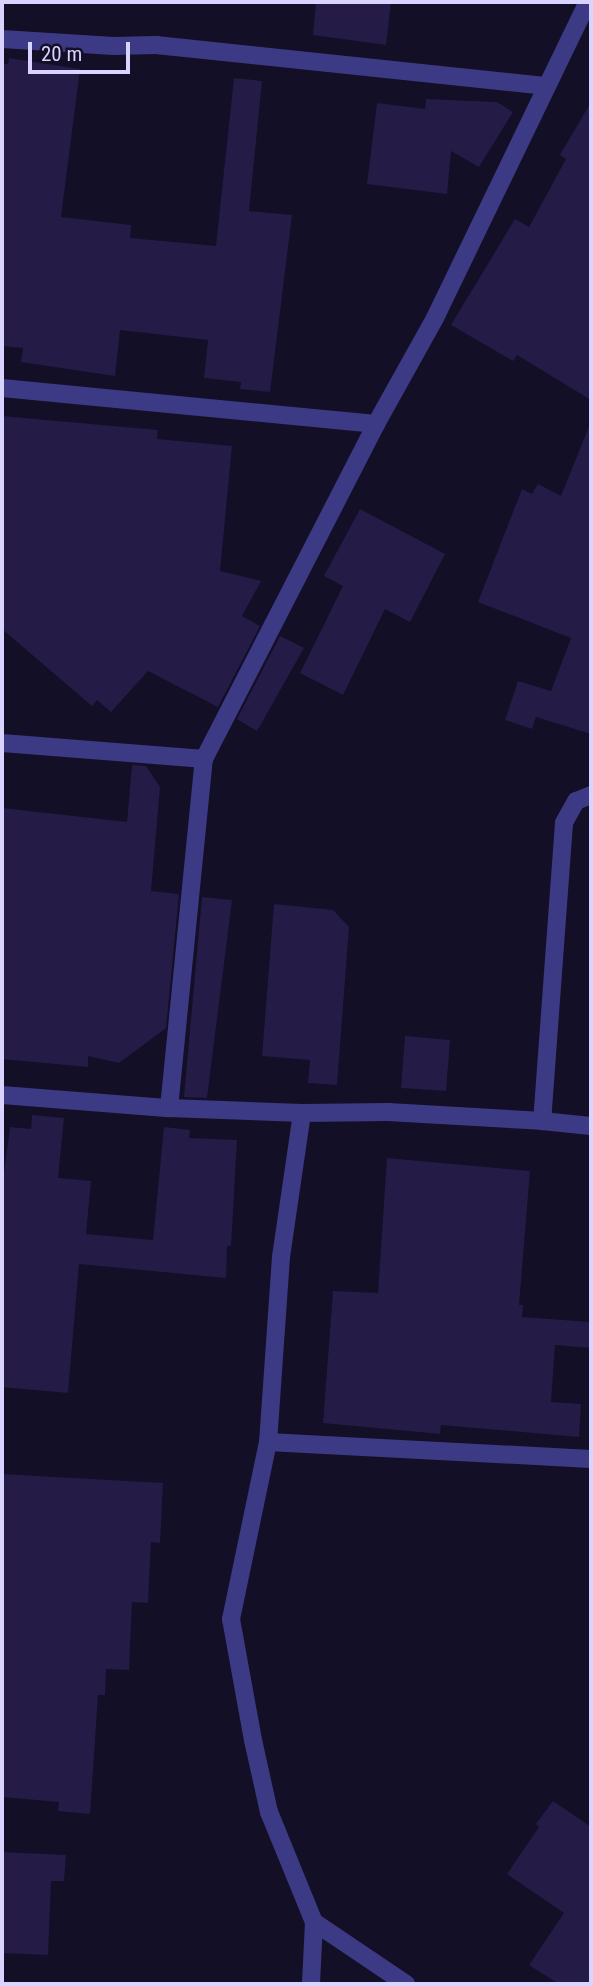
<!DOCTYPE html>
<style>
body{margin:0}
#map{position:relative;width:593px;height:1986px;overflow:hidden;background:#130f26;font-family:"Roboto Condensed",sans-serif}
div>[style]{position:absolute}
.building>*{inset:0;background:#241b47}
.street>*{height:18px;margin:-9px;padding:0 9px;transform-origin:9px;border-radius:9px;background:#3d3a85}
span{translate:-50% -50%;white-space:nowrap;text-align:center;line-height:1.15;-webkit-text-stroke:6px #130f26;paint-order:stroke}
.frame{position:absolute;inset:0;border:4px solid #d9d4ff;pointer-events:none}
.scale{position:absolute;left:28px;top:42px;width:102px;height:32px;box-sizing:border-box;border:4px solid #d9d4ff;border-top:0;padding-left:9px;font-size:21px;line-height:24px;white-space:nowrap;color:#d9d4ff;-webkit-text-stroke:5px #130f26;paint-order:stroke}
</style>
<div id="map">
<div class="building">
<i style="clip-path:polygon(316px 2px,391px 2px,386px 45px,313px 35px)"></i>
<i style="clip-path:polygon(9px 58px,80px 69px,61px 217px,131px 225px,130px 238px,216px 246px,234px 78px,262px 81px,249px 211px,292px 215px,270px 392px,240px 389px,241px 382px,204px 378px,208px 340px,120px 330px,115px 376px,21px 362px,23px 348px,2px 346px,2px 64px,8px 64px)"></i>
<i style="clip-path:polygon(426px 99px,497px 102px,513px 112px,479px 167px,451px 151px,447px 194px,367px 184px,377px 103px,425px 109px)"></i>
<i style="clip-path:polygon(591px 102px,591px 400px,517px 355px,513px 361px,451px 325px,515px 219px,529px 227px,566px 159px,560px 155px)"></i>
<i style="clip-path:polygon(2px 416px,158px 430px,157px 439px,232px 446px,220px 571px,261px 581px,242px 616px,260px 626px,218px 707px,148px 671px,111px 712px,97px 700px,92px 706px,2px 629px)"></i>
<i style="clip-path:polygon(590px 424px,591px 424px,591px 734px,536px 717px,532px 729px,505px 720px,518px 681px,551px 691px,571px 638px,478px 602px,522px 489px,532px 494px,538px 484px,561px 496px)"></i>
<i style="clip-path:polygon(360px 509px,445px 554px,410px 622px,385px 609px,343px 695px,300px 673px,343px 586px,324px 576px)"></i>
<i style="clip-path:polygon(280px 636px,304px 648px,257px 731px,237px 719px)"></i>
<i style="clip-path:polygon(132px 765px,146px 766px,160px 787px,151px 891px,179px 894px,166px 1028px,119px 1063px,88px 1056px,88px 1067px,2px 1059px,2px 808px,127px 822px)"></i>
<i style="clip-path:polygon(202px 897px,232px 900px,207px 1098px,184px 1097px)"></i>
<i style="clip-path:polygon(274px 904px,333px 910px,349px 927px,337px 1085px,308px 1083px,310px 1060px,262px 1056px)"></i>
<i style="clip-path:polygon(405px 1036px,450px 1040px,446px 1091px,401px 1088px)"></i>
<i style="clip-path:polygon(32px 1115px,64px 1118px,58px 1178px,91px 1181px,86px 1234px,153px 1240px,164px 1127px,190px 1130px,189px 1138px,237px 1140px,231px 1246px,227px 1246px,226px 1278px,79px 1264px,68px 1393px,2px 1387px,4px 1173px,10px 1127px,31px 1129px)"></i>
<i style="clip-path:polygon(387px 1158px,530px 1171px,519px 1305px,523px 1305px,522px 1317px,591px 1322px,591px 1348px,555px 1345px,551px 1402px,581px 1404px,579px 1437px,441px 1425px,440px 1434px,323px 1423px,333px 1291px,378px 1293px)"></i>
<i style="clip-path:polygon(2px 1474px,163px 1483px,160px 1543px,151px 1542px,148px 1603px,132px 1602px,129px 1670px,106px 1669px,105px 1695px,98px 1695px,90px 1814px,58px 1811px,59px 1802px,2px 1797px)"></i>
<i style="clip-path:polygon(553px 1801px,591px 1827px,591px 1984px,559px 1984px,529px 1965px,564px 1913px,507px 1874px,539px 1827px,536px 1824px)"></i>
<i style="clip-path:polygon(2px 1852px,66px 1855px,64px 1881px,51px 1881px,48px 1955px,2px 1953px)"></i>
</div>
<div class="street">
<i style="left:2px;top:39px;width:112px;rotate:3.6deg"></i>
<i style="left:114px;top:46px;width:42px;rotate:-1.4deg"></i>
<i style="left:156px;top:45px;width:393px;rotate:6deg"></i>
<i style="left:2px;top:388px;width:376px;rotate:5.5deg"></i>
<i style="left:2px;top:743px;width:203px;rotate:4.5deg"></i>
<i style="left:591px;top:795px;width:16px;rotate:158deg"></i>
<i style="left:576px;top:801px;width:25px;rotate:119deg"></i>
<i style="left:564px;top:823px;width:299px;rotate:94.2deg"></i>
<i style="left:542px;top:1121px;width:49px;rotate:5.8deg"></i>
<i style="left:2px;top:1095px;width:168px;rotate:4.5deg"></i>
<i style="left:169px;top:1108px;width:133px;rotate:2.2deg"></i>
<i style="left:302px;top:1113px;width:146px;rotate:98.3deg"></i>
<i style="left:281px;top:1257px;width:185px;rotate:94deg"></i>
<i style="left:268px;top:1442px;width:181px;rotate:101.8deg"></i>
<i style="left:231px;top:1619px;width:123px;rotate:79.7deg"></i>
<i style="left:253px;top:1740px;width:74px;rotate:77.5deg"></i>
<i style="left:269px;top:1812px;width:119px;rotate:67.8deg"></i>
<i style="left:314px;top:1922px;width:62px;rotate:92.8deg"></i>
<i style="left:169px;top:1108px;width:351px;rotate:-84.3deg"></i>
<i style="left:204px;top:759px;width:377px;rotate:-62.8deg"></i>
<i style="left:376px;top:424px;width:121px;rotate:-60.9deg"></i>
<i style="left:435px;top:318px;width:351px;rotate:-64.2deg"></i>
<i style="left:302px;top:1113px;width:86px;rotate:-0.7deg"></i>
<i style="left:388px;top:1112px;width:154px;rotate:3.3deg"></i>
<i style="left:268px;top:1442px;width:323px;rotate:3deg"></i>
<i style="left:314px;top:1922px;width:111px;rotate:34deg"></i>
</div>
<div class="frame"></div>
<div class="scale">20 m</div>
</div>
